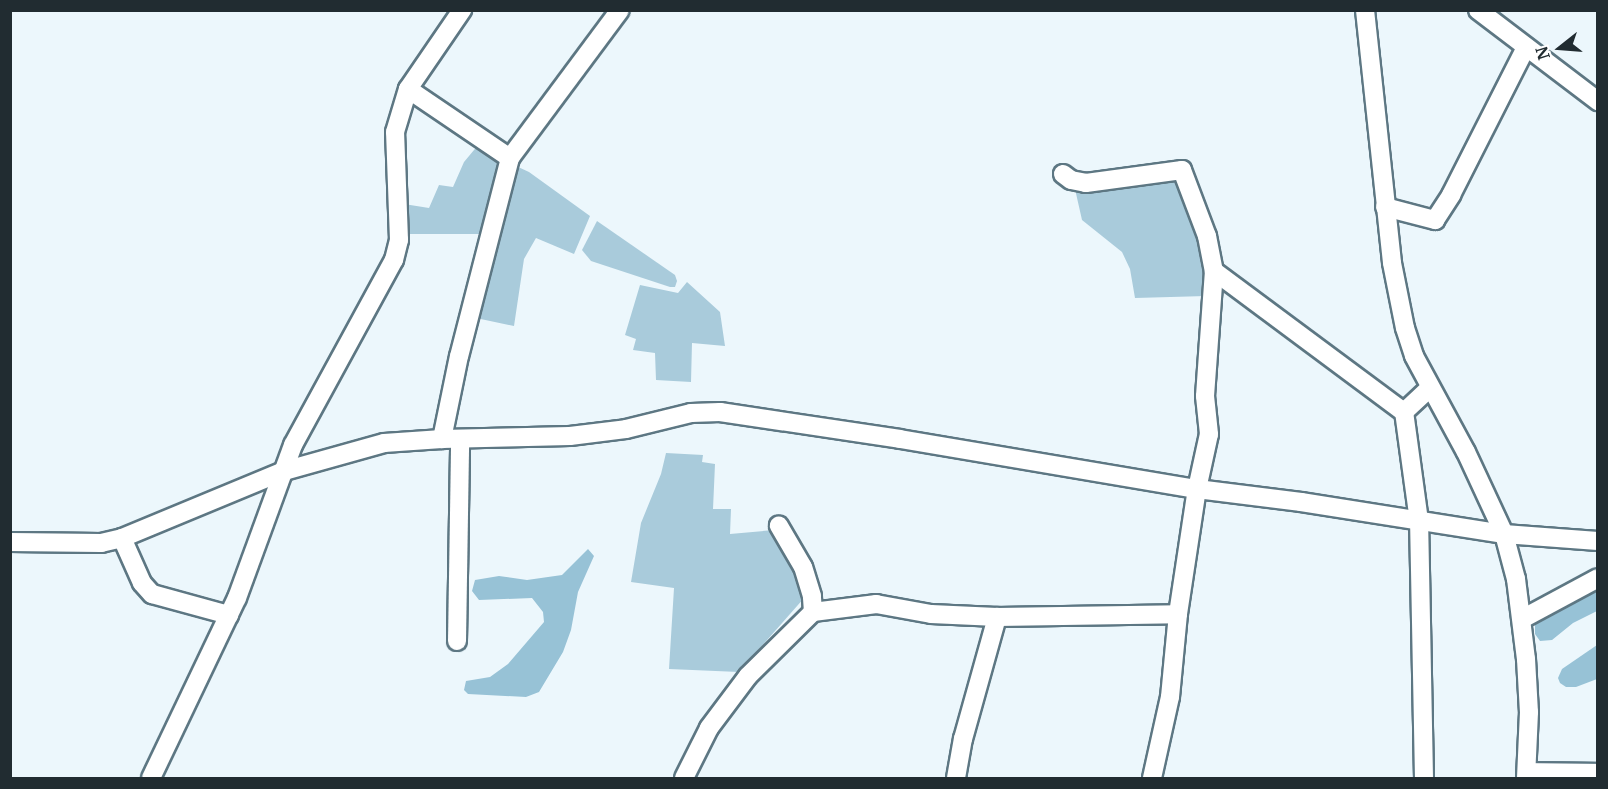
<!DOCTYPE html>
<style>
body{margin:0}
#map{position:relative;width:1608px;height:789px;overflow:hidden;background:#ecf7fc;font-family:Merriweather,serif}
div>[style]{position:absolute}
.green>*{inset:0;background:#a9cbdb}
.forest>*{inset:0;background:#97c2d6}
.roads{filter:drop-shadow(2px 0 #5d7783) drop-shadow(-2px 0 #5d7783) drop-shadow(0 2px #5d7783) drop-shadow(0 -2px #5d7783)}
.minor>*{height:18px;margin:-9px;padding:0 9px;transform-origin:9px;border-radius:9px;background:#fff}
span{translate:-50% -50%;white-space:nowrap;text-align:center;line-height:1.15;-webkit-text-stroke:5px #fff;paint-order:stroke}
.frame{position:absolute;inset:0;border:12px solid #212c31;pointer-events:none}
.north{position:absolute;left:1530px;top:18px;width:60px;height:60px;-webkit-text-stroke:4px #fff;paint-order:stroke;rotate:253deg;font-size:16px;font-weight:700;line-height:24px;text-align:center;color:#212c31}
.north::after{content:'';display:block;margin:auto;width:21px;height:27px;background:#212c31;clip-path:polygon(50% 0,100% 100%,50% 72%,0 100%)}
</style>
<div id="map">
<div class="green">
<i style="clip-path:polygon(479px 144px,502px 158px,485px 234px,407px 234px,404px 204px,429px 208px,439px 185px,453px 187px,464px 162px)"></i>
<i style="clip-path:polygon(516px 166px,529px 172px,590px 216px,574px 254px,536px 238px,524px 259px,514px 326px,476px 318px)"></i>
<i style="clip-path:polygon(1182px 181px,1206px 254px,1206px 296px,1135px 298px,1130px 269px,1122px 252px,1082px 220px,1075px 189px)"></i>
<i style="clip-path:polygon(597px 221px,675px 275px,677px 281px,675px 287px,670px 287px,591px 261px,582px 250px)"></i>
<i style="clip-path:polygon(687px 282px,720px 312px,725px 346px,692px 343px,691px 382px,656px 380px,655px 353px,633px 350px,636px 339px,625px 335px,640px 285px,678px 293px)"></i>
<i style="clip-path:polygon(666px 453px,703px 455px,702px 462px,715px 464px,713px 509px,731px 509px,730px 534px,774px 530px,797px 565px,805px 597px,739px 672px,669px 669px,674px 588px,631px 582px,641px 523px,661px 474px)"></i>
</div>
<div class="forest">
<i style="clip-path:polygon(588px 549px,594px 556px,578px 592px,571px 630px,563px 652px,539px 692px,526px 697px,468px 694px,464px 690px,466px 681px,490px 677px,508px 664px,544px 622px,543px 612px,532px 598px,479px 600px,472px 591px,475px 580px,499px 576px,527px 580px,562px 575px)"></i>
<i style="clip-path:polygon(1597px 586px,1597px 611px,1573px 623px,1552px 640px,1540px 641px,1535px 634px,1535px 624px,1541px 613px)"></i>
<i style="clip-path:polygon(1597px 645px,1597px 679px,1576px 687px,1566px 687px,1560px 683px,1558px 678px,1562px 669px)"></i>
</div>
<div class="roads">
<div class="minor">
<i style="left:1365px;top:10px;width:254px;rotate:83.9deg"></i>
<i style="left:1392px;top:263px;width:66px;rotate:78.7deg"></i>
<i style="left:1405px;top:328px;width:29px;rotate:72deg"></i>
<i style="left:1414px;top:356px;width:109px;rotate:61.6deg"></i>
<i style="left:1466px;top:452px;width:90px;rotate:65.1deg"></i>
<i style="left:1504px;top:534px;width:47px;rotate:75.1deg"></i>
<i style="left:1516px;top:579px;width:81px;rotate:82.9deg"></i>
<i style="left:1526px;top:659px;width:53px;rotate:86.8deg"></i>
<i style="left:1529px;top:712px;width:66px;rotate:92.6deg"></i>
<i style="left:1478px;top:10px;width:151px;rotate:37.2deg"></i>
<i style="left:408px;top:89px;width:123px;rotate:34.1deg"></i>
<i style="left:510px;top:158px;width:204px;rotate:104.4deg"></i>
<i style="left:459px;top:356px;width:85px;rotate:101.6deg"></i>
<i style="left:510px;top:158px;width:184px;rotate:-53.4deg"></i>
<i style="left:1063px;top:174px;width:10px;rotate:37deg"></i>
<i style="left:1071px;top:180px;width:15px;rotate:11deg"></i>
<i style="left:1086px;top:183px;width:97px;rotate:-7.7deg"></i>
<i style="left:1182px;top:170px;width:71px;rotate:69.3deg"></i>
<i style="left:1207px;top:236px;width:36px;rotate:79deg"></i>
<i style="left:1385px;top:207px;width:52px;rotate:14.6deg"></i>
<i style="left:1435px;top:220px;width:30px;rotate:-57deg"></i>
<i style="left:1451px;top:195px;width:166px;rotate:-63.1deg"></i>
<i style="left:122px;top:538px;width:49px;rotate:66deg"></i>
<i style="left:142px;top:583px;width:15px;rotate:48deg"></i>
<i style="left:152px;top:594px;width:80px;rotate:15.3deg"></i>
<i style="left:10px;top:542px;width:91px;rotate:0.6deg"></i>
<i style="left:101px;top:543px;width:22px;rotate:-13deg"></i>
<i style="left:122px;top:538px;width:175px;rotate:-22.5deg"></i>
<i style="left:284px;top:471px;width:104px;rotate:-15.6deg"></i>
<i style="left:384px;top:443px;width:58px;rotate:-3.9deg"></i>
<i style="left:442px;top:439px;width:128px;rotate:-1.3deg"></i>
<i style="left:570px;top:436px;width:56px;rotate:-7.1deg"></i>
<i style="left:626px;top:429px;width:67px;rotate:-13.8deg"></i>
<i style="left:691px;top:413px;width:29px;rotate:-2deg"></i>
<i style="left:720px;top:412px;width:182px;rotate:8.5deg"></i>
<i style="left:900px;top:439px;width:301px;rotate:9.6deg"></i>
<i style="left:1197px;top:489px;width:105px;rotate:7.1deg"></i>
<i style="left:1301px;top:502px;width:206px;rotate:9deg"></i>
<i style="left:1504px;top:534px;width:94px;rotate:4.3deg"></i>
<i style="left:813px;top:612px;width:64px;rotate:-7.2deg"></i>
<i style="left:876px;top:604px;width:56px;rotate:10.3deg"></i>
<i style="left:931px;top:614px;width:66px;rotate:2.6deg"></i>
<i style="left:997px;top:617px;width:181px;rotate:-0.9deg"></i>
<i style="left:1522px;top:619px;width:86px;rotate:-28.3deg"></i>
<i style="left:457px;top:641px;width:202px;rotate:-89.1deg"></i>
<i style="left:1527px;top:772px;width:71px;rotate:0.8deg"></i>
<i style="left:151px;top:778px;width:199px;rotate:-64.5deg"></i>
<i style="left:237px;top:598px;width:163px;rotate:-69.9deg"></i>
<i style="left:293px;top:445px;width:211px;rotate:-61.4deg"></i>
<i style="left:394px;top:260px;width:21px;rotate:-76deg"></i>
<i style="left:399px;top:240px;width:108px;rotate:-92.1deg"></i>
<i style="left:395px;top:132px;width:45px;rotate:-73.2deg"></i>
<i style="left:408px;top:89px;width:96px;rotate:-55.6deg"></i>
<i style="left:684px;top:778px;width:56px;rotate:-63.4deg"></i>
<i style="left:709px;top:728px;width:65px;rotate:-53.1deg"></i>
<i style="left:748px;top:676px;width:91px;rotate:-44.6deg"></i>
<i style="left:813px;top:612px;width:16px;rotate:-94deg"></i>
<i style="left:812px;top:596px;width:30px;rotate:-107deg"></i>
<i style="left:803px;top:567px;width:48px;rotate:-120.3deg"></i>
<i style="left:956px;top:778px;width:40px;rotate:-80deg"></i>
<i style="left:963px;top:739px;width:127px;rotate:-74.4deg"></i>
<i style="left:1152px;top:778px;width:83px;rotate:-77.5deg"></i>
<i style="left:1170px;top:697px;width:83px;rotate:-84.5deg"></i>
<i style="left:1178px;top:614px;width:126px;rotate:-81.4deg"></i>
<i style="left:1197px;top:489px;width:56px;rotate:-77.7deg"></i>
<i style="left:1209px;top:434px;width:38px;rotate:-96deg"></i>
<i style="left:1205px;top:396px;width:125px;rotate:-85.9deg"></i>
<i style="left:1214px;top:271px;width:237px;rotate:36.6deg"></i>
<i style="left:1424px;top:778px;width:257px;rotate:-91.1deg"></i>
<i style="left:1419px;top:521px;width:110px;rotate:-97.8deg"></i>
<i style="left:1404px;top:412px;width:35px;rotate:-43deg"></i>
</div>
</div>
<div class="frame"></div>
<div class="north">N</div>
</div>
